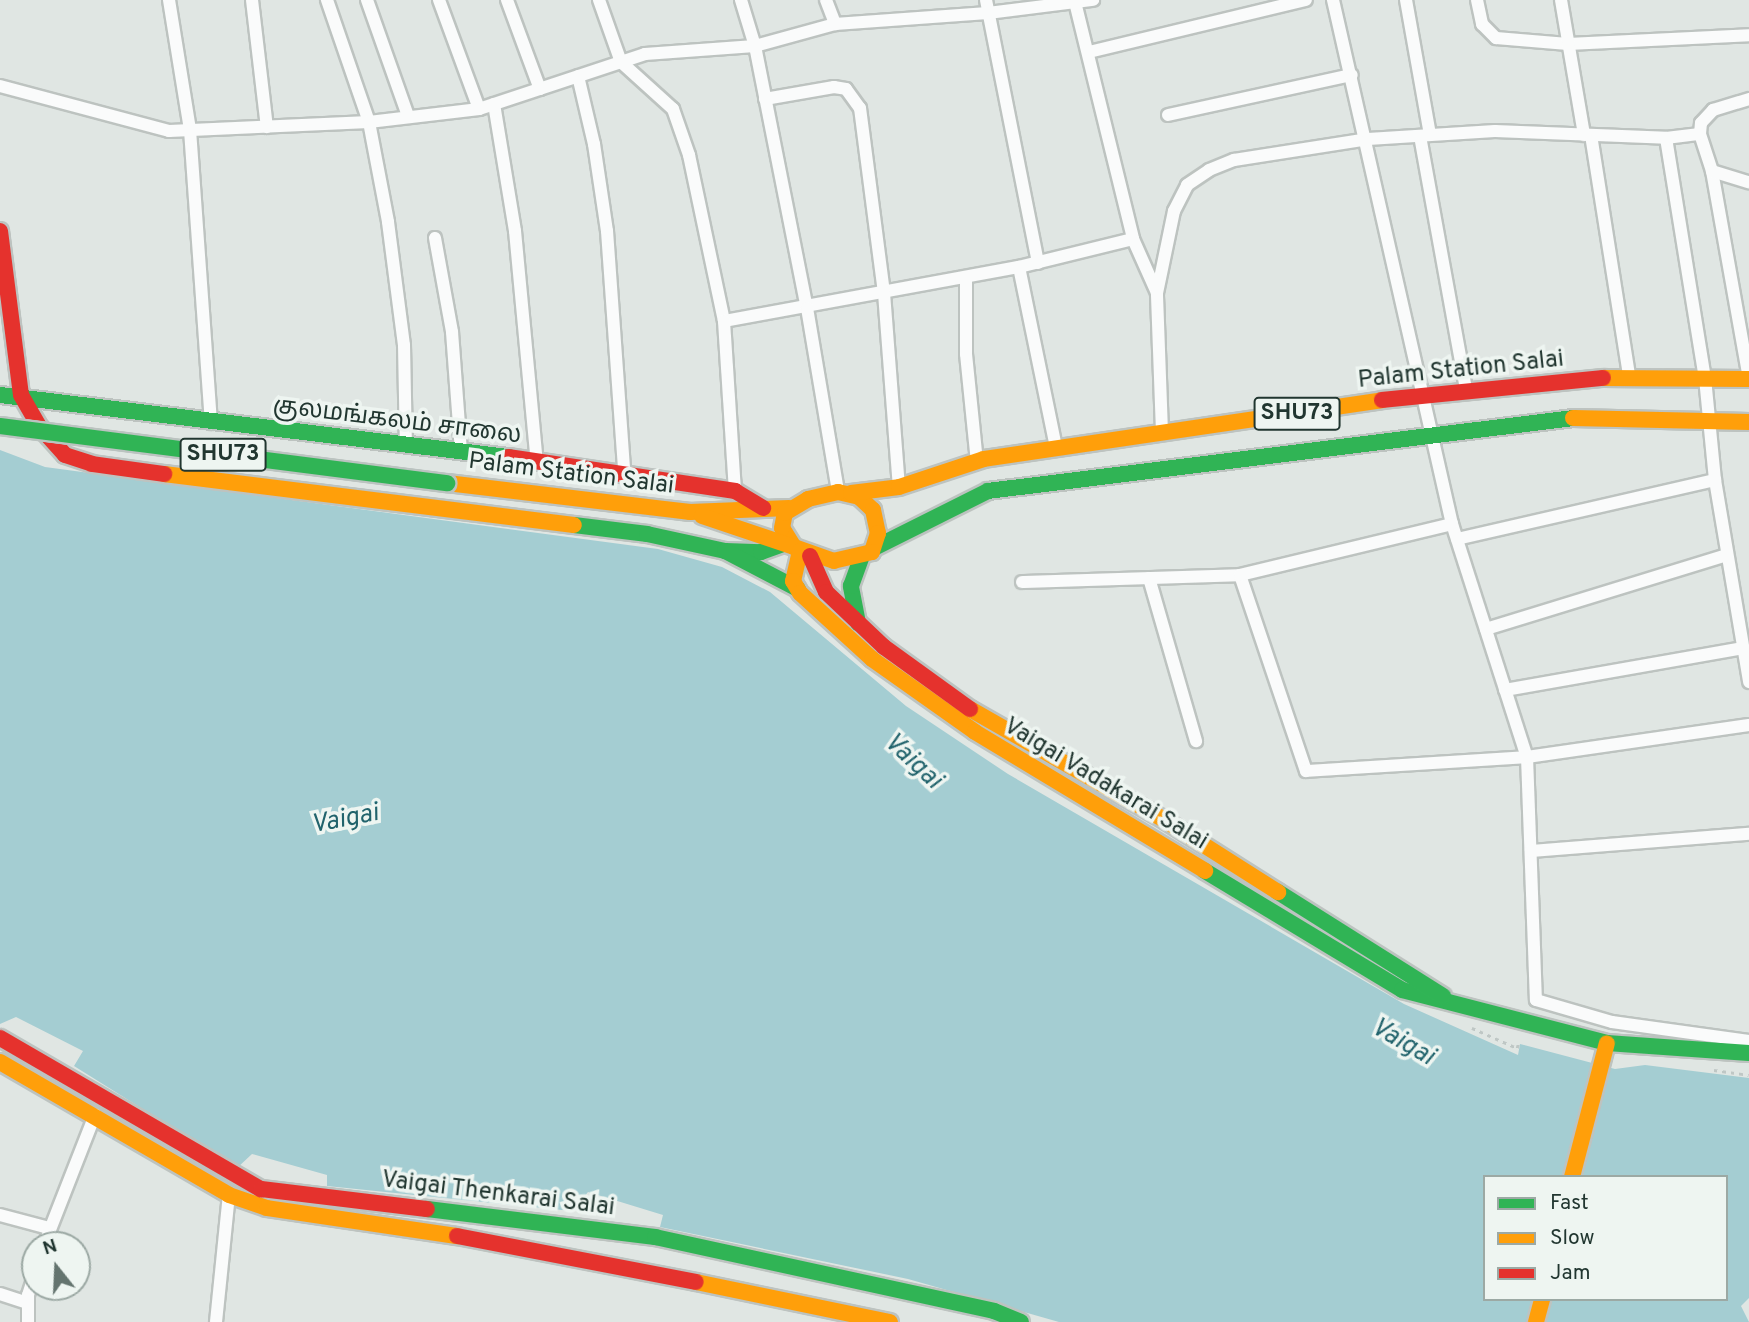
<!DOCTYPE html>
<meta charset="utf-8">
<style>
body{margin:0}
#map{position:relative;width:1749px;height:1322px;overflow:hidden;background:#e0e6e3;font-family:Overpass,"Noto Sans Tamil",sans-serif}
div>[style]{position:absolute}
.water>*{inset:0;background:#a4cdd2}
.path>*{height:2.5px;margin-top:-1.25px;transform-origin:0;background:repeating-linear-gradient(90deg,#bfc7c5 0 3.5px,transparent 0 8.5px)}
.roads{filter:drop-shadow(2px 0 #bdc3c0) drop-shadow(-2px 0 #bdc3c0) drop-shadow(0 2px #bdc3c0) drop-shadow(0 -2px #bdc3c0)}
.street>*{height:12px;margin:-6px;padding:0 6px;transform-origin:6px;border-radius:6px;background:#fafbfb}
.fast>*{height:16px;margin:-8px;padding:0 8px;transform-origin:8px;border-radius:8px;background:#30b455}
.slow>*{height:16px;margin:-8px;padding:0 8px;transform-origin:8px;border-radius:8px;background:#ff9f0a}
.jam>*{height:16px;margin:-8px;padding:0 8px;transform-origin:8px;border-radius:8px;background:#e5322d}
.bridges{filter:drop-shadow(2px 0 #bbc3c0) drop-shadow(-2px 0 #bbc3c0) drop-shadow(0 2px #bbc3c0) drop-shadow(0 -2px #bbc3c0)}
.fast-bridge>*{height:16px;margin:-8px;padding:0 8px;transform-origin:8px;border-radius:8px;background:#30b455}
span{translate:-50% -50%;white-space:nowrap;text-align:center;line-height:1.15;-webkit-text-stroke:7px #eef5f1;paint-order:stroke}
.shield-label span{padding:2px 5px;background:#eef5f1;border:2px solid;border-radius:5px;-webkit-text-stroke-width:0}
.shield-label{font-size:23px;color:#213630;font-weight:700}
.street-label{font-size:24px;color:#213630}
.water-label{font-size:26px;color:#21636c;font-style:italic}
.legend{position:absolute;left:1483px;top:1175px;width:245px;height:126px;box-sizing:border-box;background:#eef5f1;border:2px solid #9ca9a4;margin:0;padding:9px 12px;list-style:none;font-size:21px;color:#213630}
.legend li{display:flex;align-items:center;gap:14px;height:35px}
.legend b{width:35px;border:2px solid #9ca9a4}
.north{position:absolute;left:21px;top:1231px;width:70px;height:70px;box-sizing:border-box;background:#eef5f1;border:2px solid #9ca9a4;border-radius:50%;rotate:342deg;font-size:19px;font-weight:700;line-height:28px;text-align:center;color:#213630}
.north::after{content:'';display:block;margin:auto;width:24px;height:32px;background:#64746f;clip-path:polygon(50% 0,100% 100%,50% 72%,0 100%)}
</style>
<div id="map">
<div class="water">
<i style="clip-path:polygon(evenodd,0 450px,45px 467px,658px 549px,722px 567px,770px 592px,906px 706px,1008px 774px,1404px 1004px,1518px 1055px,1520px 1044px,1615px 1069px,1645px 1065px,1749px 1078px,1749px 1298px,1741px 1306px,1749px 1322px,1059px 1322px,908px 1279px,660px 1227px,663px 1215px,588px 1192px,572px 1211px,327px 1186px,327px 1175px,252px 1154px,237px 1168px,74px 1066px,83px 1051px,16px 1017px,0 1024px,0 450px,1485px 1177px,1726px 1177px,1726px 1299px,1485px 1299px,1485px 1177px)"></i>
</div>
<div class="path">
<i style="left:1472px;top:1028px;width:49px;rotate:24deg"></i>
<i style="left:1517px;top:1048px;width:8px;rotate:-76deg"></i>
<i style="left:1714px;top:1070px;width:35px;rotate:8deg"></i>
</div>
<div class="roads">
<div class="street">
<i style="left:169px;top:0;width:132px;rotate:80.8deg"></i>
<i style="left:190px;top:130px;width:294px;rotate:85.9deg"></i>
<i style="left:252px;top:0;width:128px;rotate:83.3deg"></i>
<i style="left:327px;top:0;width:129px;rotate:71deg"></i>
<i style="left:369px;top:122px;width:102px;rotate:79.2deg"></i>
<i style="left:388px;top:222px;width:124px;rotate:82.6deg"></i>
<i style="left:404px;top:345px;width:101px;rotate:88.9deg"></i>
<i style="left:367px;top:0;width:123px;rotate:70.5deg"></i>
<i style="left:439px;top:0;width:116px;rotate:69.8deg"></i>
<i style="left:507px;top:0;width:95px;rotate:69.7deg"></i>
<i style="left:599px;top:0;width:66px;rotate:70.5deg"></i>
<i style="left:621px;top:62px;width:70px;rotate:42.1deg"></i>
<i style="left:673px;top:109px;width:49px;rotate:70.8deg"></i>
<i style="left:689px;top:155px;width:170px;rotate:78.1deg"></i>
<i style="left:724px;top:321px;width:300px;rotate:-10.4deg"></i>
<i style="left:1019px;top:267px;width:117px;rotate:-13.8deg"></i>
<i style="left:741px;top:0;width:48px;rotate:73.1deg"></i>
<i style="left:755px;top:46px;width:267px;rotate:78.8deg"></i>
<i style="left:807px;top:308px;width:187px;rotate:80.4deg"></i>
<i style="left:826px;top:0;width:26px;rotate:69deg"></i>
<i style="left:986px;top:0;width:268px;rotate:78.8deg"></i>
<i style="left:1333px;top:0;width:537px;rotate:77.21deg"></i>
<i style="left:1452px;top:524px;width:245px;rotate:72.2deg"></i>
<i style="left:1527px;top:757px;width:243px;rotate:87.9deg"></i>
<i style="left:1536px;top:1000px;width:79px;rotate:16.1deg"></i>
<i style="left:1612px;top:1022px;width:138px;rotate:7.9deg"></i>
<i style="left:1406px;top:0;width:137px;rotate:79.9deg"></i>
<i style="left:1477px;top:0;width:25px;rotate:78deg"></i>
<i style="left:1482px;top:24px;width:20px;rotate:45deg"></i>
<i style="left:1496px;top:38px;width:72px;rotate:4.8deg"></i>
<i style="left:1568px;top:44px;width:181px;rotate:-2.8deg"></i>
<i style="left:1561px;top:0;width:137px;rotate:80.3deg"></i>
<i style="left:1075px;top:2px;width:244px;rotate:76.2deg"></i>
<i style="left:1133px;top:239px;width:59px;rotate:66deg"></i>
<i style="left:1089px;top:52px;width:223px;rotate:-13.5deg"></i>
<i style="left:578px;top:76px;width:70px;rotate:76.8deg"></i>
<i style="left:594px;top:144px;width:88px;rotate:81.5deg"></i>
<i style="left:607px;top:231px;width:241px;rotate:85.9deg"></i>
<i style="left:0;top:86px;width:175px;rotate:14.9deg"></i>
<i style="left:169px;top:131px;width:200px;rotate:-2.6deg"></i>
<i style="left:369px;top:122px;width:111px;rotate:-6.7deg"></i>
<i style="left:479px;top:109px;width:175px;rotate:-18.3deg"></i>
<i style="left:645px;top:54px;width:110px;rotate:-4.2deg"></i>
<i style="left:755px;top:46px;width:83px;rotate:-15.4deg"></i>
<i style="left:835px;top:24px;width:153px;rotate:-4.1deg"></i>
<i style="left:988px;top:13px;width:106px;rotate:-7.1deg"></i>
<i style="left:765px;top:99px;width:70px;rotate:-9.9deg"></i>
<i style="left:834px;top:87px;width:12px;rotate:9deg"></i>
<i style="left:846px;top:89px;width:24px;rotate:54deg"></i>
<i style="left:860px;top:108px;width:187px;rotate:82.6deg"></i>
<i style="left:884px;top:293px;width:195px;rotate:85.6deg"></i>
<i style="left:494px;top:104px;width:129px;rotate:80.6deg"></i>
<i style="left:515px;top:231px;width:232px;rotate:84.6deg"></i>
<i style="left:1168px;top:115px;width:188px;rotate:-12.3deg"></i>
<i style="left:1700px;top:134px;width:39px;rotate:72deg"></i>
<i style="left:1712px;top:171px;width:211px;rotate:79.9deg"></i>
<i style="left:1591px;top:135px;width:244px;rotate:81deg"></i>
<i style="left:1420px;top:136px;width:257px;rotate:79.7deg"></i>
<i style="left:1666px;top:138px;width:243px;rotate:80.8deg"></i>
<i style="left:1705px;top:378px;width:102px;rotate:84.4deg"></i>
<i style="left:1715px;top:480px;width:205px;rotate:80.4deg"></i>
<i style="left:1712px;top:171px;width:39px;rotate:17deg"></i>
<i style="left:435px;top:238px;width:96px;rotate:79.7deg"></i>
<i style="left:452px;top:332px;width:119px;rotate:85.7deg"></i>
<i style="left:1019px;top:267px;width:185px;rotate:78.4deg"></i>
<i style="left:966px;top:277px;width:77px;rotate:90deg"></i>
<i style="left:966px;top:354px;width:109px;rotate:84.2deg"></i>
<i style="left:724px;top:321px;width:170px;rotate:86.3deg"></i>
<i style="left:1162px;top:432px;width:139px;rotate:-92.1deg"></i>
<i style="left:1157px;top:293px;width:84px;rotate:-78.3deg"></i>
<i style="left:1174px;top:211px;width:29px;rotate:-63deg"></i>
<i style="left:1187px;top:185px;width:27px;rotate:-34deg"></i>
<i style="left:1209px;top:170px;width:27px;rotate:-22deg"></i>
<i style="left:1234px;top:160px;width:136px;rotate:-8.9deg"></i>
<i style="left:1368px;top:139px;width:127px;rotate:-3.6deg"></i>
<i style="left:1495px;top:131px;width:171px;rotate:2.3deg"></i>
<i style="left:1666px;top:138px;width:34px;rotate:-7deg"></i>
<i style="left:1700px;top:134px;width:11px;rotate:-85deg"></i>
<i style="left:1701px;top:123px;width:18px;rotate:-47deg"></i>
<i style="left:1713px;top:110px;width:38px;rotate:-17deg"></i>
<i style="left:1457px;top:539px;width:265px;rotate:-12.9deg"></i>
<i style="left:1240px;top:575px;width:207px;rotate:71.4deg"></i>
<i style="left:1306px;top:771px;width:221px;rotate:-3.6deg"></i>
<i style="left:1527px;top:757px;width:224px;rotate:-8.2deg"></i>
<i style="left:1149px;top:578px;width:170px;rotate:73.9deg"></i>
<i style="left:1022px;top:582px;width:218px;rotate:-1.8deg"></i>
<i style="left:1240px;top:575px;width:218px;rotate:-13.5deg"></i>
<i style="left:1486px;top:629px;width:252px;rotate:-17.1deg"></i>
<i style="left:1505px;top:690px;width:242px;rotate:-10deg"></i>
<i style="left:1531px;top:851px;width:219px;rotate:-4.5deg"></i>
<i style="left:0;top:1215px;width:51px;rotate:14.9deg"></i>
<i style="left:44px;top:1245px;width:140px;rotate:-68.6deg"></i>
<i style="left:0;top:1294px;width:29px;rotate:18deg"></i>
<i style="left:28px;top:1322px;width:27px;rotate:-90deg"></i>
<i style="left:28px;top:1295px;width:23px;rotate:-72deg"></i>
<i style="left:216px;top:1322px;width:128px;rotate:-84.2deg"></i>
</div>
<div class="fast">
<i style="left:0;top:395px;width:512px;rotate:6.96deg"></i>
<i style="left:574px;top:525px;width:74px;rotate:7deg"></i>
<i style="left:647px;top:534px;width:80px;rotate:12.3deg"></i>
<i style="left:725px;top:551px;width:36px;rotate:2deg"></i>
<i style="left:761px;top:552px;width:23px;rotate:-20deg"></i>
<i style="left:874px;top:548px;width:127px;rotate:-26.6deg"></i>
<i style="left:988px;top:491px;width:590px;rotate:-7.11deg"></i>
<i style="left:725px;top:551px;width:82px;rotate:27.5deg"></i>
<i style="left:858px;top:623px;width:38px;rotate:-101deg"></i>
<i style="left:851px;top:586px;width:30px;rotate:-70deg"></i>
<i style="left:1205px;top:871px;width:230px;rotate:31.1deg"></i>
<i style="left:1402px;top:990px;width:212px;rotate:14.5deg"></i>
<i style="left:1607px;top:1043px;width:142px;rotate:4deg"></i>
<i style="left:1278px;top:892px;width:195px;rotate:32.2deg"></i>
<i style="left:427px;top:1209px;width:230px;rotate:7deg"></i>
<i style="left:655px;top:1237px;width:347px;rotate:12.3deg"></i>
<i style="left:994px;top:1311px;width:29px;rotate:22deg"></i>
</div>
<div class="slow">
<i style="left:1603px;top:378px;width:146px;rotate:0.4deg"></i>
<i style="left:1573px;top:418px;width:176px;rotate:1.3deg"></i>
<i style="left:164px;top:474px;width:413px;rotate:7.1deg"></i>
<i style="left:447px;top:483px;width:245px;rotate:6.8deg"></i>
<i style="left:690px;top:512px;width:99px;rotate:-2.3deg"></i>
<i style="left:838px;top:492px;width:22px;rotate:13deg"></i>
<i style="left:859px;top:497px;width:19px;rotate:43deg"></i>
<i style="left:873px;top:510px;width:24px;rotate:78deg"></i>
<i style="left:878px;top:533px;width:20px;rotate:108deg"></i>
<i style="left:872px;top:552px;width:39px;rotate:167deg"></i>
<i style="left:834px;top:561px;width:42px;rotate:-160.7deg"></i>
<i style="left:794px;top:547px;width:22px;rotate:-122deg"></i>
<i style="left:782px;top:528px;width:15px;rotate:-79deg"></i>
<i style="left:785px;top:513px;width:27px;rotate:-31deg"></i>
<i style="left:808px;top:499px;width:31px;rotate:-13deg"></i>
<i style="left:851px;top:493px;width:48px;rotate:-7.1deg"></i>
<i style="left:899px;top:487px;width:89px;rotate:-18.2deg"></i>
<i style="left:984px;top:459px;width:402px;rotate:-8.4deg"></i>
<i style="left:702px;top:516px;width:97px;rotate:18.6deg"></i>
<i style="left:800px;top:551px;width:31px;rotate:103deg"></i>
<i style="left:793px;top:581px;width:14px;rotate:60deg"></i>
<i style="left:800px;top:593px;width:98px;rotate:42.5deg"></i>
<i style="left:872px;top:659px;width:126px;rotate:35.3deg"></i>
<i style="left:975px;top:732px;width:269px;rotate:31.1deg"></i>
<i style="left:970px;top:709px;width:226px;rotate:29.7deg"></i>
<i style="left:1166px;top:821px;width:133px;rotate:32.4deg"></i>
<i style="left:0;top:1062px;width:265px;rotate:30.1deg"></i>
<i style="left:229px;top:1195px;width:40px;rotate:18.9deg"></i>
<i style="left:267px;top:1208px;width:192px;rotate:8.4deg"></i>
<i style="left:1572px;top:1177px;width:138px;rotate:-75.4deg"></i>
<i style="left:696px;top:1282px;width:198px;rotate:11.7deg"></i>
<i style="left:1536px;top:1322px;width:24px;rotate:-75deg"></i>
</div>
<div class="jam">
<i style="left:0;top:231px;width:165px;rotate:82.7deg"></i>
<i style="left:21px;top:395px;width:34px;rotate:60deg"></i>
<i style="left:38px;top:425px;width:40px;rotate:48deg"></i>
<i style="left:65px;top:455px;width:28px;rotate:18deg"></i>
<i style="left:92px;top:464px;width:73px;rotate:7.9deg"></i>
<i style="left:1382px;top:400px;width:222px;rotate:-5.7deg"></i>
<i style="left:508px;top:457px;width:230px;rotate:8.5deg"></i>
<i style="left:735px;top:491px;width:33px;rotate:31deg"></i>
<i style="left:810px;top:556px;width:39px;rotate:66deg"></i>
<i style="left:826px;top:592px;width:80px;rotate:43.5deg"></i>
<i style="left:884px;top:647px;width:106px;rotate:35.8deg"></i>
<i style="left:0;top:1038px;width:302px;rotate:30.1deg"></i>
<i style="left:261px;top:1189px;width:167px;rotate:6.9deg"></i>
<i style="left:457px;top:1236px;width:243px;rotate:10.9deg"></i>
</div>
</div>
<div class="bridges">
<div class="fast-bridge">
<i style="left:0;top:426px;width:451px;rotate:7.3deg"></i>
</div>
</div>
<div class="shield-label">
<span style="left:1297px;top:414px">SHU73</span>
<span style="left:223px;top:455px">SHU73</span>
</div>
<div class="street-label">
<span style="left:1461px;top:371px;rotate:-6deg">Palam Station Salai</span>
<span style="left:397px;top:422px;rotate:7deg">குலமங்கலம் சாலை</span>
<span style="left:571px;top:475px;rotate:7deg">Palam Station Salai</span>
<span style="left:1105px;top:785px;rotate:31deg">Vaigai Vadakarai Salai</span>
<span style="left:498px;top:1195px;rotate:7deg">Vaigai Thenkarai Salai</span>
</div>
<div class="water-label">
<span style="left:912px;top:762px;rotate:43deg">Vaigai</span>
<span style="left:345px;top:820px;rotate:-11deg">Vaigai</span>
<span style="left:1402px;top:1043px;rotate:30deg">Vaigai</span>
</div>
<ul class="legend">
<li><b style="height:9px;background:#30b455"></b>Fast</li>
<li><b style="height:9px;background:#ff9f0a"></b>Slow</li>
<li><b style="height:9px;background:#e5322d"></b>Jam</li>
</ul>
<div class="north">N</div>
</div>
